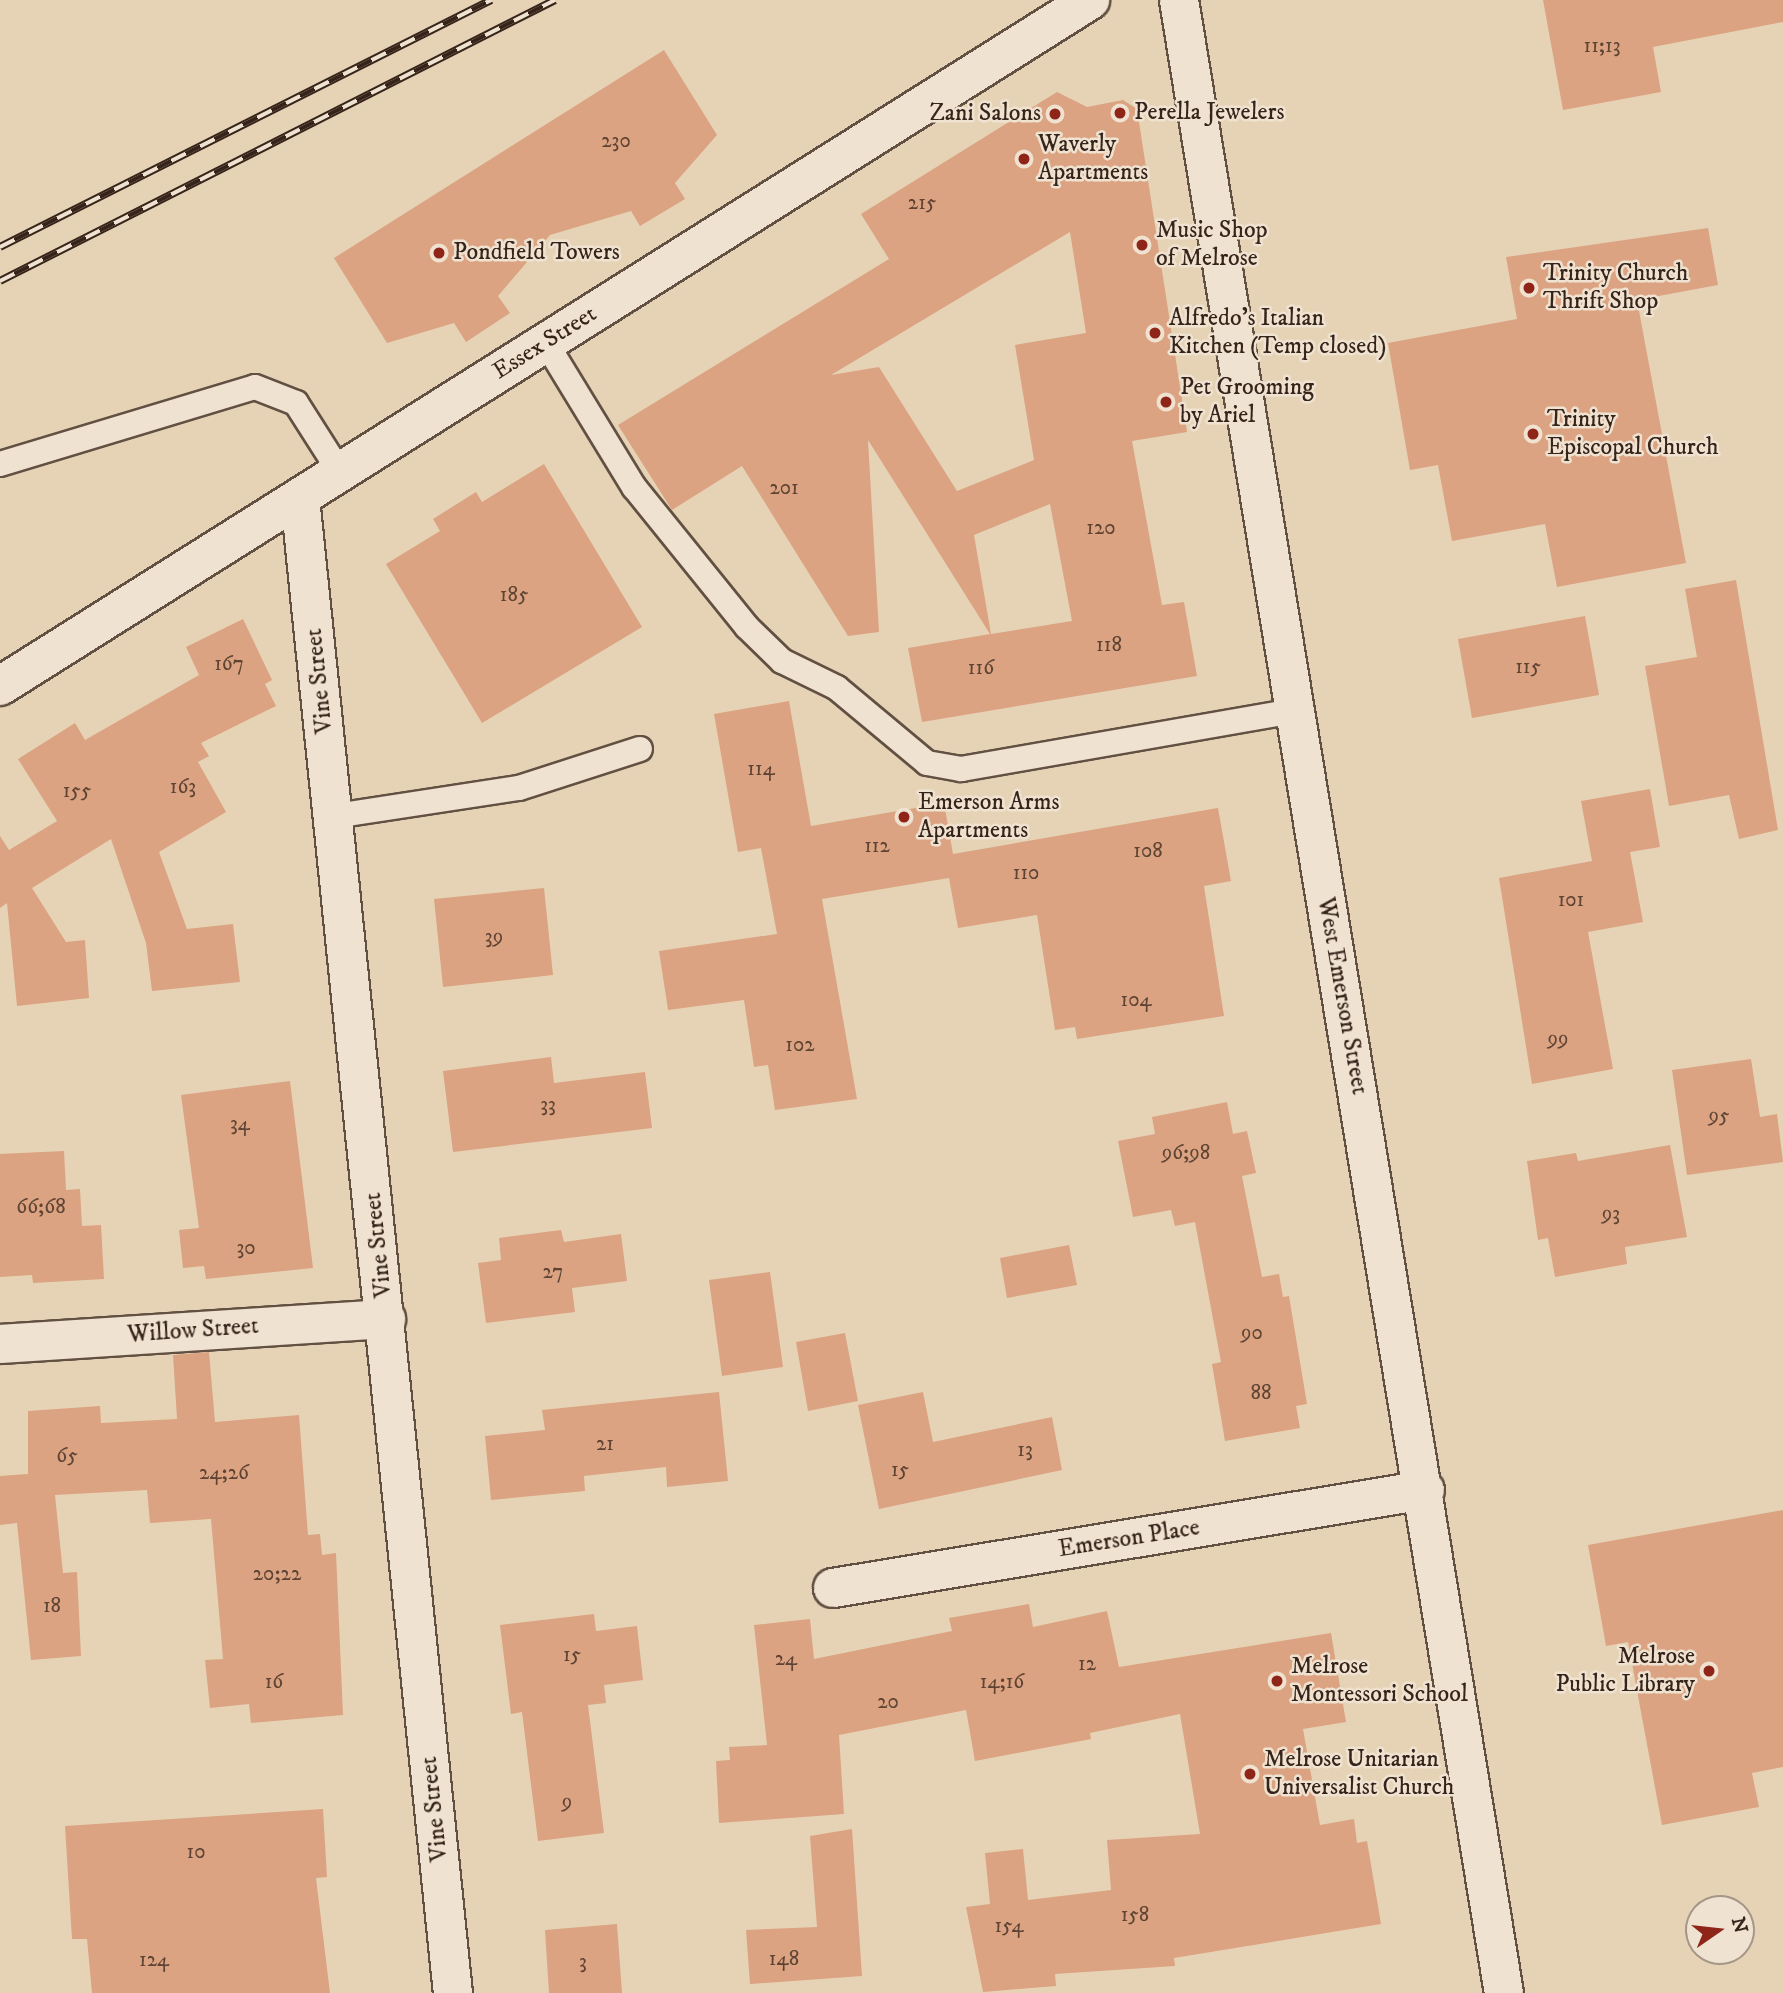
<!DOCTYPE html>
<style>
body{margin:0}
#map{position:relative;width:1783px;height:1993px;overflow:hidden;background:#e6d3b6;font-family:"IM FELL DW Pica",serif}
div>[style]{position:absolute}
.building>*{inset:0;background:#dba381}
.roads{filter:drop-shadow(2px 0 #625042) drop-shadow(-2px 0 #625042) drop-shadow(0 2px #625042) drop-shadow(0 -2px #625042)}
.service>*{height:24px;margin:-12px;padding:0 12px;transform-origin:12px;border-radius:12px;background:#efe2d0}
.minor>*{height:38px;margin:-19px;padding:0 19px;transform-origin:19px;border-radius:19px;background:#efe2d0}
.tertiary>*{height:38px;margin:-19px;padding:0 19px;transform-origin:19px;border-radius:19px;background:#efe2d0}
.rail>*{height:8px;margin-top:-4px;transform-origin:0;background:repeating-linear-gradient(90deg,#efe2d0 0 16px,#36241b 0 32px);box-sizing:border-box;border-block:2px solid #36241b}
.dots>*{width:19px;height:19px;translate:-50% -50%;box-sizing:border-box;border:4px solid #efe2d0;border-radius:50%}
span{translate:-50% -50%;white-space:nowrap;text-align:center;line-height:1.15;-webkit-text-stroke:5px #efe2d0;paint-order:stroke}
.number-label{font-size:21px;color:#5f4434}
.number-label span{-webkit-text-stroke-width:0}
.poi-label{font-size:24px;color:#36241b}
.left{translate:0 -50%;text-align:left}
.right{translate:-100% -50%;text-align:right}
.street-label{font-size:24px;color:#36241b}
.north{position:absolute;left:1685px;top:1895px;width:70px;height:70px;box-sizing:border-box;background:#efe2d0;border:2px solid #a59688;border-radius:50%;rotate:76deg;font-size:19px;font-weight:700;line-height:28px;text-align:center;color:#36241b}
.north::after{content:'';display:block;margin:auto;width:24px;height:32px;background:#8f2418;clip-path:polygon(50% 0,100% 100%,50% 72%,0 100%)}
</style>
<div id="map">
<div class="building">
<i style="clip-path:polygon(1543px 0,1783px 0,1783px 22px,1653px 47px,1661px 92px,1563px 110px)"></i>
<i style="clip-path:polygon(664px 50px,717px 135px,675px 183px,685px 199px,640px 226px,631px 211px,550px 235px,498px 296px,510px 313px,466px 342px,454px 323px,387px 343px,334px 258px)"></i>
<i style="clip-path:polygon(evenodd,1057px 92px,1087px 107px,1123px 100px,1137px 109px,1187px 432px,1132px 441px,1162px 605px,1184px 602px,1197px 676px,922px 722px,908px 648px,990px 634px,868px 440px,879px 632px,848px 636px,742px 466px,672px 510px,618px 425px,889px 259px,861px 214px,1057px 92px,1070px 232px,1086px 333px,1015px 345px,1034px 460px,957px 491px,879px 367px,831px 375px,1070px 232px,1057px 92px,1050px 504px,1072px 621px,991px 634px,974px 535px,1050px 504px)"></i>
<i style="clip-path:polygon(1708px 228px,1718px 285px,1637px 300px,1686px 563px,1557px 587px,1545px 524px,1452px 541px,1438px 465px,1410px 470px,1388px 343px,1517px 319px,1506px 257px)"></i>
<i style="clip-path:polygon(544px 464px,642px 627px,482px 723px,386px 564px,440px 531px,433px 519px,476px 492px,482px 502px)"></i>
<i style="clip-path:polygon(1736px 580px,1778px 830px,1739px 839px,1729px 795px,1669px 806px,1645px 666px,1697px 657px,1685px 589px)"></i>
<i style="clip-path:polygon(1585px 616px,1599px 695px,1472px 718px,1458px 639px)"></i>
<i style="clip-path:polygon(243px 619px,272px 680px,265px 684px,276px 706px,201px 743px,209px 756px,198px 762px,226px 812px,159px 852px,187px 929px,233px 924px,240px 982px,152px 991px,146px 943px,111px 839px,32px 888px,66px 942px,85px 940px,89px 998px,17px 1006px,7px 903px,0 908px,0 836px,9px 850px,57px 821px,18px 759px,75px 723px,85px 740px,199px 675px,186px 647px)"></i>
<i style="clip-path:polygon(789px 701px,811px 826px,944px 803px,953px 854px,1218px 808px,1231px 881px,1204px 886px,1224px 1016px,1077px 1039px,1075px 1027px,1055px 1030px,1037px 915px,958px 928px,949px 878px,822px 899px,857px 1099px,775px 1110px,768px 1065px,754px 1067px,744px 1000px,668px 1010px,659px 951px,777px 934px,761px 848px,738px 852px,714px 714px)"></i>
<i style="clip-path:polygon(1650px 789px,1660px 847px,1630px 852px,1643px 922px,1588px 932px,1613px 1069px,1532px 1084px,1499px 878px,1592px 861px,1581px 801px)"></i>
<i style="clip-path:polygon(544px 888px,553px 975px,443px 987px,434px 899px)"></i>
<i style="clip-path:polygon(551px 1057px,554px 1083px,645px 1072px,652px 1128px,453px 1152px,443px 1071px)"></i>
<i style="clip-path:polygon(1751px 1059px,1760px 1117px,1777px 1114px,1783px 1162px,1687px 1175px,1672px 1070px)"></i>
<i style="clip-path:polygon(290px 1081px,313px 1268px,206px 1279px,204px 1266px,183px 1268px,179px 1230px,199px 1228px,181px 1095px)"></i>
<i style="clip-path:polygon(1227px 1102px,1233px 1134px,1247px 1131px,1256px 1173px,1242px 1176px,1262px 1277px,1279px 1274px,1283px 1297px,1289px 1296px,1307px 1404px,1296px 1406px,1300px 1428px,1225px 1441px,1212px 1364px,1221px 1362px,1195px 1222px,1175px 1226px,1171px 1210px,1133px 1217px,1118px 1141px,1155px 1134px,1152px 1117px)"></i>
<i style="clip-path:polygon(1670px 1145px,1687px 1237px,1625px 1247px,1627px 1264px,1555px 1277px,1548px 1238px,1538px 1240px,1527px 1161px,1576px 1153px,1578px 1161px)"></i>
<i style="clip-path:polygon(64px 1151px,66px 1190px,80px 1189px,82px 1226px,101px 1225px,104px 1279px,33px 1283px,32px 1275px,0 1277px,0 1154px)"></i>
<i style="clip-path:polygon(561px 1230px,564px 1242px,621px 1234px,627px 1281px,572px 1288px,575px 1312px,486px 1323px,478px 1263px,501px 1260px,499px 1238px)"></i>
<i style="clip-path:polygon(1069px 1245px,1077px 1285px,1007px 1298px,1000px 1258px)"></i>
<i style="clip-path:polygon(770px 1272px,783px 1367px,722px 1376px,709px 1280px)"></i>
<i style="clip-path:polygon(845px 1333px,858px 1401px,808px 1411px,796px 1342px)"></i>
<i style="clip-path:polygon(209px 1352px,215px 1422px,299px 1415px,308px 1535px,320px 1534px,322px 1555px,336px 1553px,343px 1715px,251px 1723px,249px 1704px,210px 1708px,205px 1660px,223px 1659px,211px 1519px,150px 1523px,147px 1490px,55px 1495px,63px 1573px,77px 1572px,81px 1656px,31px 1660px,17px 1523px,0 1525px,0 1476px,28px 1474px,28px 1411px,100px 1406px,101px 1423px,177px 1419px,173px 1355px)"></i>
<i style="clip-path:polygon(719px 1392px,728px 1481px,667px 1487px,666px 1467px,584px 1476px,585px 1491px,491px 1500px,485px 1436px,545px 1430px,542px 1410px)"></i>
<i style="clip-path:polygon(923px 1392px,933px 1442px,1052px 1417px,1062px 1470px,879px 1509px,858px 1405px)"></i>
<i style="clip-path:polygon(1783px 1510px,1783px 1767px,1752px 1773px,1759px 1807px,1662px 1825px,1628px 1642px,1606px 1646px,1588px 1545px)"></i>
<i style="clip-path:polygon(1029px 1604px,1033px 1627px,1107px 1611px,1119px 1667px,1331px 1633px,1346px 1722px,1303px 1729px,1320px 1825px,1354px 1819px,1357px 1843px,1367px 1841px,1381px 1924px,1174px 1958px,1175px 1966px,1055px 1974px,1056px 1986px,983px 1992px,966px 1907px,990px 1904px,985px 1853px,1023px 1849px,1028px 1900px,1111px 1890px,1107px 1840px,1200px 1834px,1180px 1714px,1090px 1733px,1091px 1739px,975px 1761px,966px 1710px,839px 1735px,844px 1814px,719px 1823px,716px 1761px,730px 1760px,729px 1747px,767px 1745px,754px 1625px,810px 1619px,814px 1659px,952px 1631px,949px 1618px)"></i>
<i style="clip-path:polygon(594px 1614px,596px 1631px,637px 1626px,643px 1680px,604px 1685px,606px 1703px,588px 1705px,604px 1833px,538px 1841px,522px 1712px,511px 1714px,500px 1625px)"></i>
<i style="clip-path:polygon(323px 1809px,327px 1877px,316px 1878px,330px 1993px,92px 1993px,87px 1939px,72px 1939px,65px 1826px)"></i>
<i style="clip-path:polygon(852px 1829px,862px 1976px,750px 1984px,746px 1930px,817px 1927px,810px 1836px)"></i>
<i style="clip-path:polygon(617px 1924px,622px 1993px,549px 1993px,545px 1930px)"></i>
</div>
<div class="roads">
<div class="service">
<i style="left:546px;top:343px;width:169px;rotate:58.6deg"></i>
<i style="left:634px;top:487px;width:180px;rotate:51.1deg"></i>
<i style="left:747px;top:627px;width:49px;rotate:44.2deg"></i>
<i style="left:782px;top:661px;width:61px;rotate:26.1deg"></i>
<i style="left:837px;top:688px;width:117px;rotate:39.8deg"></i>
<i style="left:927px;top:763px;width:35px;rotate:10deg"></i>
<i style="left:961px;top:769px;width:338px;rotate:-9.9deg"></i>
<i style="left:0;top:464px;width:266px;rotate:-16.8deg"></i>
<i style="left:255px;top:387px;width:44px;rotate:21.3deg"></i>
<i style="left:296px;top:403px;width:82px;rotate:57.5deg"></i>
<i style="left:335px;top:816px;width:186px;rotate:-8.7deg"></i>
<i style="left:519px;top:788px;width:127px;rotate:-17.9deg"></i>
</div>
<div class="minor">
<i style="left:300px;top:498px;width:1503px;rotate:84.16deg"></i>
<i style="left:0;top:1344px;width:387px;rotate:-3.7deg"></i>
<i style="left:833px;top:1588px;width:600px;rotate:-9.4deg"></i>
</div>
<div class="tertiary">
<i style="left:1179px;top:0;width:2019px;rotate:80.74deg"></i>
<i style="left:0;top:686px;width:1288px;rotate:-32.18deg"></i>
</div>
</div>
<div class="rail">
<i style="left:0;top:247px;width:550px;rotate:-26.7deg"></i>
<i style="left:0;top:281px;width:622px;rotate:-26.85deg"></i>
</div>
<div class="dots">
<i style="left:1120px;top:113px;background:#8f2418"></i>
<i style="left:1055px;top:114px;background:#8f2418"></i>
<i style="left:1024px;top:159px;background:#8f2418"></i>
<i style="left:1142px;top:245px;background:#8f2418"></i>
<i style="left:439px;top:253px;background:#8f2418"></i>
<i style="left:1529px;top:288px;background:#8f2418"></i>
<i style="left:1155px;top:333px;background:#8f2418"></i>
<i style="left:1166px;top:402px;background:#8f2418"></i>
<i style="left:1533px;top:434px;background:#8f2418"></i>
<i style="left:904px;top:817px;background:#8f2418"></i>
<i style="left:1709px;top:1671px;background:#8f2418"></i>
<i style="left:1277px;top:1681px;background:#8f2418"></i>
<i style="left:1250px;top:1774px;background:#8f2418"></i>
</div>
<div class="number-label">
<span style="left:1602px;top:46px">11;13</span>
<span style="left:616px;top:141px">230</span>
<span style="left:922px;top:203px">215</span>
<span style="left:784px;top:488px">201</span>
<span style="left:1101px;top:528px">120</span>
<span style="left:514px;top:595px">185</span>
<span style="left:1109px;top:645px">118</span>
<span style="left:229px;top:664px">167</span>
<span style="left:1528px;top:667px">115</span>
<span style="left:981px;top:668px">116</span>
<span style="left:761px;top:769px">114</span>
<span style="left:183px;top:787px">163</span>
<span style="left:77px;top:791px">155</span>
<span style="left:877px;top:846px">112</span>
<span style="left:1148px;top:851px">108</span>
<span style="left:1026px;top:873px">110</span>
<span style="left:1571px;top:900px">101</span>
<span style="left:494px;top:937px">39</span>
<span style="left:1136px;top:1000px">104</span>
<span style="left:1558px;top:1039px">99</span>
<span style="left:800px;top:1045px">102</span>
<span style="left:548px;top:1105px">33</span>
<span style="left:1719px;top:1116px">95</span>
<span style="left:240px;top:1124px">34</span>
<span style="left:1186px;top:1153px">96;98</span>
<span style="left:41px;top:1207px">66;68</span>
<span style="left:1611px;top:1214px">93</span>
<span style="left:246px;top:1248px">30</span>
<span style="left:553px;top:1272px">27</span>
<span style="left:1252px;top:1333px">90</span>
<span style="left:1261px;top:1393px">88</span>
<span style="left:605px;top:1444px">21</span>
<span style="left:1025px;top:1450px">13</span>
<span style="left:67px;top:1456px">65</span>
<span style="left:900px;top:1470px">15</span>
<span style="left:224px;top:1473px">24;26</span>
<span style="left:277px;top:1574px">20;22</span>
<span style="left:52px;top:1606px">18</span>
<span style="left:572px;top:1655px">15</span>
<span style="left:786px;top:1659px">24</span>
<span style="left:1087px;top:1664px">12</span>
<span style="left:274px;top:1682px">16</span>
<span style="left:1002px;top:1682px">14;16</span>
<span style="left:888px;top:1702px">20</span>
<span style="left:567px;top:1802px">9</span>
<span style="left:196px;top:1852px">10</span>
<span style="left:1135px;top:1915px">158</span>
<span style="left:1009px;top:1926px">154</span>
<span style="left:784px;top:1959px">148</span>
<span style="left:154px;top:1960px">124</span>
<span style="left:583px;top:1962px">3</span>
</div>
<div class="poi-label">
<span class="left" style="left:1134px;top:113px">Perella Jewelers</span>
<span class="right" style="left:1041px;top:114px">Zani Salons</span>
<span class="left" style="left:1038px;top:159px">Waverly<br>Apartments</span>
<span class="left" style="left:1156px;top:245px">Music Shop<br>of Melrose</span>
<span class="left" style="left:453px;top:253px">Pondfield Towers</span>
<span class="left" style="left:1543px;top:288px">Trinity Church<br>Thrift Shop</span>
<span class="left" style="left:1169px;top:333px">Alfredo's Italian<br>Kitchen (Temp closed)</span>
<span class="left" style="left:1180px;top:402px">Pet Grooming<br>by Ariel</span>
<span class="left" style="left:1547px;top:434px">Trinity<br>Episcopal Church</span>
<span class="left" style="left:918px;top:817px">Emerson Arms<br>Apartments</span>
<span class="right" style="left:1695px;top:1671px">Melrose<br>Public Library</span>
<span class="left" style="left:1291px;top:1681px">Melrose<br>Montessori School</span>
<span class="left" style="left:1264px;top:1774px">Melrose Unitarian<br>Universalist Church</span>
</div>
<div class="street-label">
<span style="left:545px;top:343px;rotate:-32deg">Essex Street</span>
<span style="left:320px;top:681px;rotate:-96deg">Vine Street</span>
<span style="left:1342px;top:996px;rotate:80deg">West Emerson Street</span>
<span style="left:379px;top:1245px;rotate:-96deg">Vine Street</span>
<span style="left:193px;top:1331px;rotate:-4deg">Willow Street</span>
<span style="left:1129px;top:1539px;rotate:-9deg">Emerson Place</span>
<span style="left:435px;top:1809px;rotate:-96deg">Vine Street</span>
</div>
<div class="north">N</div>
</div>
